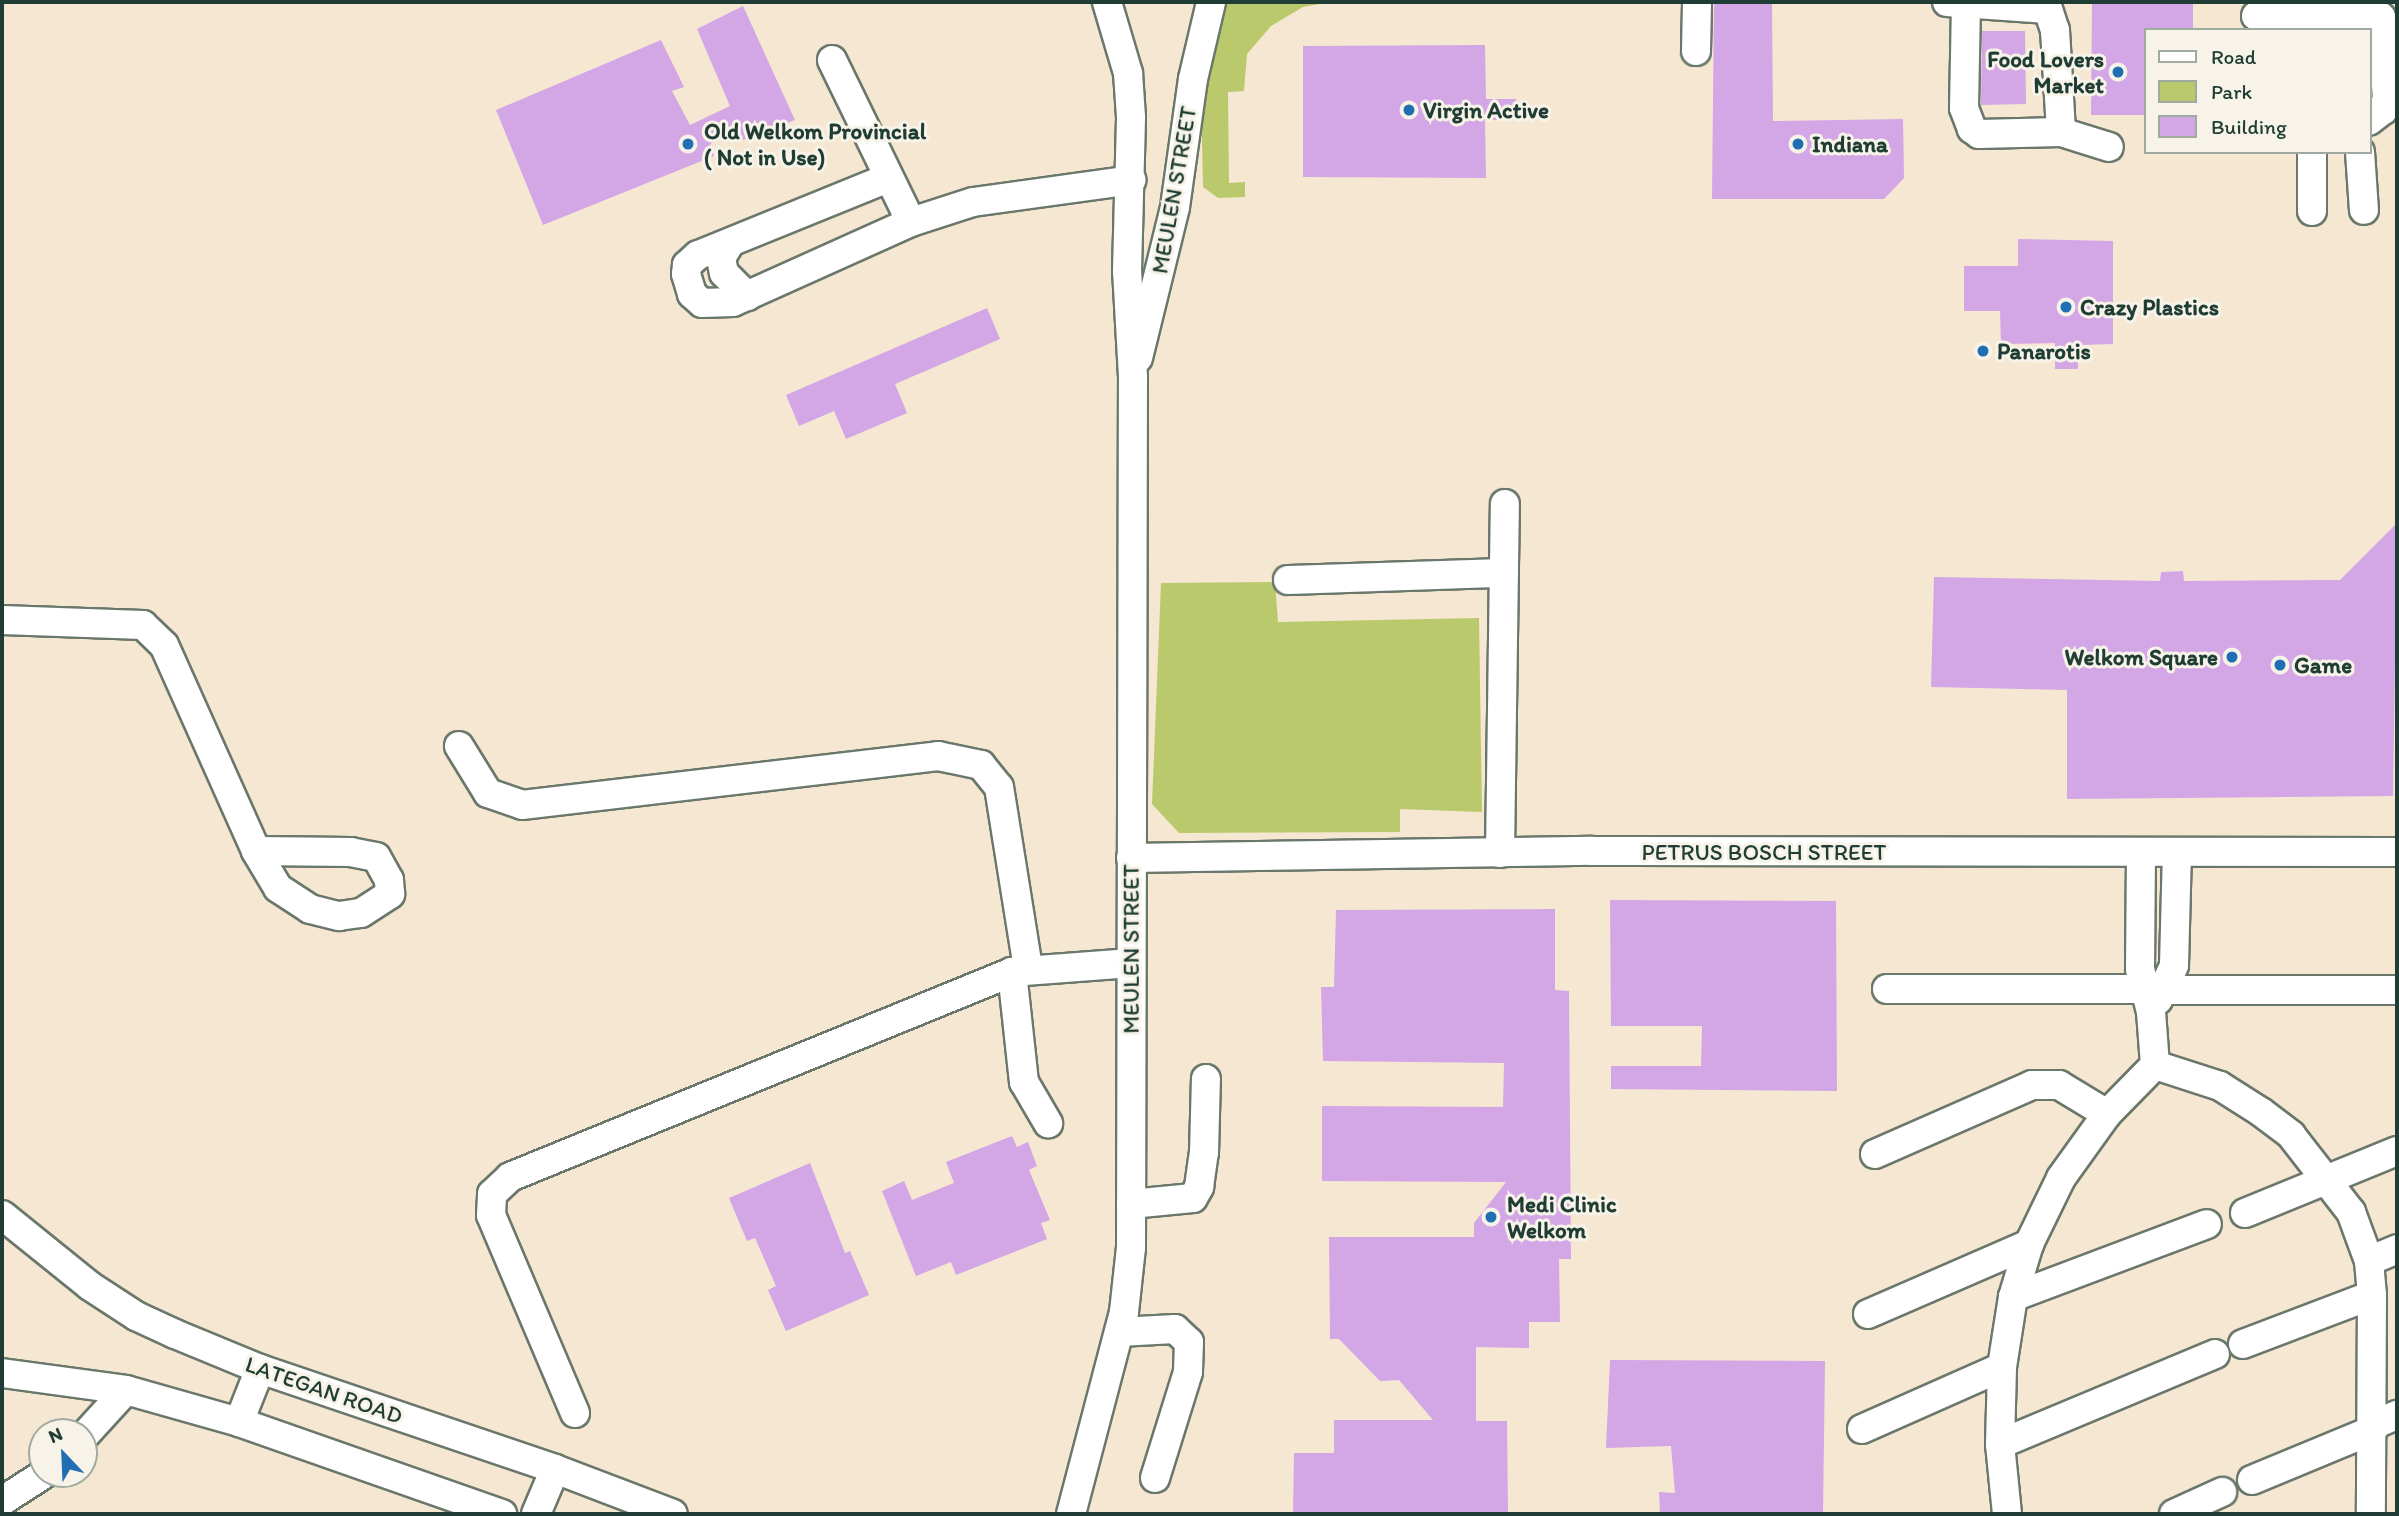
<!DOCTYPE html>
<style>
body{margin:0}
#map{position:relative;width:2399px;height:1516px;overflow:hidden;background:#f5e7d2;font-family:Itim,sans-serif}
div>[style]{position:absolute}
.green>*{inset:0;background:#bac96c}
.building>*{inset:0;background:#d3a6e6}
.roads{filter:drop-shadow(2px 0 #6a786b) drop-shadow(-2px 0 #6a786b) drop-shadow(0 2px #6a786b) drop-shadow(0 -2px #6a786b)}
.minor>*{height:28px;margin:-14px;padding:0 14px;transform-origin:14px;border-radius:14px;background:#fff}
.dots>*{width:19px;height:19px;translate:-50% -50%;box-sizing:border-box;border:4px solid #f7f3e8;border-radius:50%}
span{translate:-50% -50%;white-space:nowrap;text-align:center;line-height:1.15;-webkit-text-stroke:6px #f7f3e8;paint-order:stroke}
.poi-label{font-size:23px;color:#1f3d34;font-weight:700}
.right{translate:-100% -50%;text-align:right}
.left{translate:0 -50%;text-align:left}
.street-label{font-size:23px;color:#1f3d34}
.frame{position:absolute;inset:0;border:4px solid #1f3d34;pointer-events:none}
.legend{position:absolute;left:2144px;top:28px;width:228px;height:126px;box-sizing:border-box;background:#f7f3e8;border:2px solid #a1aaa0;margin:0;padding:9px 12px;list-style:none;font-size:21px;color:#1f3d34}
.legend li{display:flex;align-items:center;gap:14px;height:35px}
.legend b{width:35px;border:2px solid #a1aaa0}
.north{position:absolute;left:28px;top:1418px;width:70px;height:70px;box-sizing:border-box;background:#f7f3e8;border:2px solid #a1aaa0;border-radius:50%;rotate:337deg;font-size:19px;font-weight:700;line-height:28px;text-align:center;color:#1f3d34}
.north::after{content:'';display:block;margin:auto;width:24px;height:32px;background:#1f6fb2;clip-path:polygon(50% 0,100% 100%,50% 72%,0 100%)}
</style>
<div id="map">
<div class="green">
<i style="clip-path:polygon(1223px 2px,1331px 2px,1303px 7px,1271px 26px,1247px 54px,1244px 91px,1228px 92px,1229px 183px,1245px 182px,1245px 197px,1218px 198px,1203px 187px,1201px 94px)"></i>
<i style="clip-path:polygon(1275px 582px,1278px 622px,1479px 618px,1482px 812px,1400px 809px,1400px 832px,1179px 833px,1152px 804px,1161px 583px)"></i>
</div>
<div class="building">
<i style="clip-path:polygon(1714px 2px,1772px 2px,1773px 121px,1903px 119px,1904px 178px,1884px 199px,1712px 199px)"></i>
<i style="clip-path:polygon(2092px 2px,2193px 2px,2193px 30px,2145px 30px,2145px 115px,2091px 115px)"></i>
<i style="clip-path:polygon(743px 6px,795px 120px,743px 140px,738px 131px,710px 144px,714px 156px,543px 225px,496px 110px,661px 40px,684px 87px,672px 91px,690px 125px,730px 106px,697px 29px)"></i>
<i style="clip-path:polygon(1982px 31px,2025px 31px,2026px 104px,1981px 105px)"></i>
<i style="clip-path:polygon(1485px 45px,1486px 99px,1516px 99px,1515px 120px,1485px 120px,1486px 178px,1303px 177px,1303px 46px)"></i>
<i style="clip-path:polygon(2018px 239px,2113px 241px,2113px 344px,2078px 345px,2078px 369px,2055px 369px,2055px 343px,2001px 344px,2000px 311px,1964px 311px,1964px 266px,2018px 266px)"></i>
<i style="clip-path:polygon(987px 308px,1000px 339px,895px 384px,907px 413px,846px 439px,834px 411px,799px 426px,786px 395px)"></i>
<i style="clip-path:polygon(2397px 523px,2393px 796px,2067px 799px,2067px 690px,1931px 687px,1934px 577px,2160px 581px,2161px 572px,2183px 571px,2184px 581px,2340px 580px)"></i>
<i style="clip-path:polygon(1610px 900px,1836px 901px,1837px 1091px,1611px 1089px,1611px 1066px,1701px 1066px,1702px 1026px,1611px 1026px)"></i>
<i style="clip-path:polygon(1555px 909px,1555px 990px,1569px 991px,1571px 1259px,1559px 1259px,1560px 1322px,1529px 1322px,1529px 1348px,1476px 1347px,1476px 1421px,1507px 1421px,1508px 1514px,1293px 1514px,1294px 1453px,1334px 1453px,1334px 1420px,1433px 1420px,1399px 1380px,1380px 1381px,1339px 1339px,1330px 1339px,1329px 1237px,1474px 1237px,1474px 1223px,1506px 1182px,1322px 1181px,1322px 1106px,1503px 1107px,1504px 1063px,1323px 1061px,1321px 987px,1334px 987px,1336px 910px)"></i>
<i style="clip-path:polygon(1012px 1136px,1017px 1147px,1028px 1142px,1037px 1166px,1029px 1170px,1050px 1220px,1041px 1223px,1047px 1239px,956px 1275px,951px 1262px,916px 1276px,882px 1191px,904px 1181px,912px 1200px,954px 1183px,946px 1162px)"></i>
<i style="clip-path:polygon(810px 1163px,845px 1253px,850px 1251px,869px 1295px,786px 1331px,768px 1290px,776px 1286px,755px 1238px,747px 1241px,729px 1198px)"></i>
<i style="clip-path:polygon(1610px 1360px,1825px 1361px,1823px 1514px,1660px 1514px,1659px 1492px,1675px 1493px,1671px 1446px,1606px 1448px)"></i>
</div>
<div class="roads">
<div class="minor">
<i style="left:1947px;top:2px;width:101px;rotate:4deg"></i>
<i style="left:2048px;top:9px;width:22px;rotate:72deg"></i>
<i style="left:2055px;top:30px;width:102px;rotate:86.6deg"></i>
<i style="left:2061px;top:132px;width:82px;rotate:178.6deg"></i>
<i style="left:1979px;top:134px;width:9px;rotate:-144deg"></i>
<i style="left:1972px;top:129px;width:22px;rotate:-111deg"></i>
<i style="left:1964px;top:108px;width:103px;rotate:-88.9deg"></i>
<i style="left:2256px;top:16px;width:125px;rotate:0.5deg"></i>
<i style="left:2381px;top:17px;width:81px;rotate:85.8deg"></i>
<i style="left:2387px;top:98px;width:13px;rotate:108deg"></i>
<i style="left:2383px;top:110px;width:18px;rotate:142deg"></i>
<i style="left:1696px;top:51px;width:49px;rotate:-88.8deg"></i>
<i style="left:832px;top:60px;width:180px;rotate:64deg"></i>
<i style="left:2061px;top:132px;width:50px;rotate:17.4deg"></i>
<i style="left:2312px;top:152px;width:59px;rotate:90deg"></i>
<i style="left:2360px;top:152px;width:58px;rotate:86.1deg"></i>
<i style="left:888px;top:178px;width:205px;rotate:157.9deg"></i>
<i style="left:698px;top:255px;width:15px;rotate:138deg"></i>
<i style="left:687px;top:265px;width:9px;rotate:96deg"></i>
<i style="left:686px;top:274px;width:21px;rotate:73deg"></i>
<i style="left:692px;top:294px;width:13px;rotate:42deg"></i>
<i style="left:702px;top:303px;width:31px;rotate:-2deg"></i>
<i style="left:733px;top:302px;width:195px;rotate:-24.2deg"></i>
<i style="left:911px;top:222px;width:65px;rotate:-17.9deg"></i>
<i style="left:973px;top:202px;width:160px;rotate:-7.9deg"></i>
<i style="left:730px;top:243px;width:17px;rotate:121deg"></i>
<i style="left:721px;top:258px;width:15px;rotate:79deg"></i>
<i style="left:724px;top:273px;width:33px;rotate:45deg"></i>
<i style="left:1138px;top:358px;width:155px;rotate:-76.2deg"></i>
<i style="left:1175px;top:207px;width:129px;rotate:-82deg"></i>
<i style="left:1193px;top:79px;width:79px;rotate:-76.8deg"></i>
<i style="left:1288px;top:580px;width:216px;rotate:-1.9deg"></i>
<i style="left:2px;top:620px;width:141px;rotate:2deg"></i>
<i style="left:143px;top:625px;width:29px;rotate:44deg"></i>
<i style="left:164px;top:645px;width:226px;rotate:65.9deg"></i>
<i style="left:256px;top:851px;width:43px;rotate:59.3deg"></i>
<i style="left:278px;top:888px;width:38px;rotate:33deg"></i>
<i style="left:310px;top:909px;width:30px;rotate:14deg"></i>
<i style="left:339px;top:916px;width:22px;rotate:-8deg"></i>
<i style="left:361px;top:913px;width:35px;rotate:-33deg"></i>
<i style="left:390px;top:894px;width:14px;rotate:-94deg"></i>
<i style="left:389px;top:880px;width:26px;rotate:-119deg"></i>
<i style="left:376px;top:857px;width:25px;rotate:-169deg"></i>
<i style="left:351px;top:852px;width:95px;rotate:-179.4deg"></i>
<i style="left:459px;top:746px;width:55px;rotate:58.3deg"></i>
<i style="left:488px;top:793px;width:36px;rotate:19deg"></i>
<i style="left:522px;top:805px;width:419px;rotate:-6.7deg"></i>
<i style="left:938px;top:756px;width:44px;rotate:11.8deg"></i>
<i style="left:981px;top:765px;width:28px;rotate:51deg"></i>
<i style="left:999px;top:787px;width:183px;rotate:80.9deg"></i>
<i style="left:1500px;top:853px;width:349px;rotate:-89.2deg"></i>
<i style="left:1131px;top:858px;width:461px;rotate:-0.9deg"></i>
<i style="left:1592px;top:851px;width:805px;rotate:0.07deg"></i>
<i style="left:1012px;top:972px;width:111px;rotate:83.8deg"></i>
<i style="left:1024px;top:1082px;width:48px;rotate:59.7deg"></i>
<i style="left:1887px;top:989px;width:510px;rotate:0.11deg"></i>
<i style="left:2158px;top:1000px;width:38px;rotate:-65deg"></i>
<i style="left:2174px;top:965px;width:112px;rotate:-88.5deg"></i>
<i style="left:2155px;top:1065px;width:68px;rotate:17.9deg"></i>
<i style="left:2220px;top:1086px;width:49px;rotate:32.4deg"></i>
<i style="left:2261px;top:1112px;width:38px;rotate:37deg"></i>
<i style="left:2291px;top:1135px;width:98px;rotate:52.1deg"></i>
<i style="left:2351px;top:1212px;width:52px;rotate:69.8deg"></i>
<i style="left:2369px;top:1261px;width:34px;rotate:85deg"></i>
<i style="left:2372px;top:1295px;width:219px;rotate:90.3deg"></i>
<i style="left:1875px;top:1154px;width:171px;rotate:-23.7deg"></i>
<i style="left:2032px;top:1085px;width:27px"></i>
<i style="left:2059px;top:1085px;width:56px;rotate:31.1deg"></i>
<i style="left:1131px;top:1204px;width:62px;rotate:-5.5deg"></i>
<i style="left:1193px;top:1198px;width:13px;rotate:-61deg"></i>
<i style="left:1199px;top:1187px;width:34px;rotate:-82deg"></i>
<i style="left:1204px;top:1153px;width:74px;rotate:-88.5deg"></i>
<i style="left:2245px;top:1213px;width:164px;rotate:-22.2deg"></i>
<i style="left:2px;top:1215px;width:113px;rotate:38.9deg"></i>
<i style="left:90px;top:1286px;width:55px;rotate:33.1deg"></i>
<i style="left:136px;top:1316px;width:43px;rotate:24.8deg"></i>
<i style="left:175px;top:1334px;width:92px;rotate:22.4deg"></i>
<i style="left:260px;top:1369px;width:311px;rotate:18.7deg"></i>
<i style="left:555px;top:1469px;width:126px;rotate:20.9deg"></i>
<i style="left:2369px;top:1261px;width:30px;rotate:-23deg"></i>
<i style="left:2013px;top:1297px;width:207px;rotate:-20.6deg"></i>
<i style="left:1868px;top:1314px;width:176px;rotate:-23.5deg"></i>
<i style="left:1119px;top:1332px;width:56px;rotate:-3.1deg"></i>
<i style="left:1175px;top:1329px;width:19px;rotate:43deg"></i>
<i style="left:1189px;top:1342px;width:30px;rotate:92deg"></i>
<i style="left:1188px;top:1372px;width:111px;rotate:107.3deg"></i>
<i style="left:2243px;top:1344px;width:138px;rotate:-20.8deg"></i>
<i style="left:2px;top:1373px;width:125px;rotate:7.8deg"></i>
<i style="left:126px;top:1390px;width:117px;rotate:15.8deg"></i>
<i style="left:239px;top:1422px;width:279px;rotate:19.3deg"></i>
<i style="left:575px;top:1413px;width:215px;rotate:-113deg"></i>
<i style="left:491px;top:1215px;width:21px;rotate:-87deg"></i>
<i style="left:492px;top:1194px;width:25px;rotate:-43deg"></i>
<i style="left:510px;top:1177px;width:542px;rotate:-22.21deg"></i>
<i style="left:1012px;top:972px;width:119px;rotate:-4.3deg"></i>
<i style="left:239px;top:1422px;width:57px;rotate:-68.4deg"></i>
<i style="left:2373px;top:1425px;width:26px;rotate:-23deg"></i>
<i style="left:1862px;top:1429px;width:153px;rotate:-23.9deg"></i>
<i style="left:84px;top:1436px;width:62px;rotate:-47.6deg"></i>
<i style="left:2000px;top:1444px;width:233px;rotate:-22.7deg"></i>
<i style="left:2252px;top:1480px;width:131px;rotate:-22.5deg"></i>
<i style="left:2px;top:1501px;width:50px;rotate:-32.7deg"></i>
<i style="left:536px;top:1514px;width:49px;rotate:-67.1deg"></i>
<i style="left:1071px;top:1514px;width:209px;rotate:-75.3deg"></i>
<i style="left:1124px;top:1312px;width:64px;rotate:-83.8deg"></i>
<i style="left:1131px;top:1248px;width:871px;rotate:-89.87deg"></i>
<i style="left:1133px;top:377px;width:106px;rotate:-93.2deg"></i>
<i style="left:1127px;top:271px;width:154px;rotate:-88.5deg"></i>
<i style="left:1131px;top:117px;width:44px;rotate:-93.9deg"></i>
<i style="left:1128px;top:73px;width:74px;rotate:-106.5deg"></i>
<i style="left:2007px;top:1514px;width:70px;rotate:-95.7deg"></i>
<i style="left:2000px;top:1444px;width:77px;rotate:-88.5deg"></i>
<i style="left:2002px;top:1367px;width:71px;rotate:-81.1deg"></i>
<i style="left:2013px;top:1297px;width:55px;rotate:-73.2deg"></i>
<i style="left:2029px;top:1244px;width:73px;rotate:-64.1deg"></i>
<i style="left:2061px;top:1178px;width:79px;rotate:-54.3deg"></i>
<i style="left:2107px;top:1114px;width:69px;rotate:-45.6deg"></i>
<i style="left:2155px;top:1065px;width:53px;rotate:-94.3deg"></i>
<i style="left:2151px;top:1012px;width:44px;rotate:-104.3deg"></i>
<i style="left:2140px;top:969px;width:116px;rotate:-89.5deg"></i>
<i style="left:2174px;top:1514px;width:53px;rotate:-24.6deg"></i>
</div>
</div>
<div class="dots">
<i style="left:2118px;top:72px;background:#1f6fb2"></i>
<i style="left:1409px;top:110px;background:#1f6fb2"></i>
<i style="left:688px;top:144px;background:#1f6fb2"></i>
<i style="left:1798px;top:144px;background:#1f6fb2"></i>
<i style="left:2066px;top:307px;background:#1f6fb2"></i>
<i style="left:1983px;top:351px;background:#1f6fb2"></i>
<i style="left:2232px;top:657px;background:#1f6fb2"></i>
<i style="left:2280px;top:665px;background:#1f6fb2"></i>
<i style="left:1491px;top:1217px;background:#1f6fb2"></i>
</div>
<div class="poi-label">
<span class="right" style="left:2104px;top:72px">Food Lovers<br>Market</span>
<span class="left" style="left:1423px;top:110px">Virgin Active</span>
<span class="left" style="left:704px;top:144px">Old Welkom Provincial<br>( Not in Use)</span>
<span class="left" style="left:1812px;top:144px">Indiana</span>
<span class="left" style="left:2080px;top:307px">Crazy Plastics</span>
<span class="left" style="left:1997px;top:351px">Panarotis</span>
<span class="right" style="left:2218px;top:657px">Welkom Square</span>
<span class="left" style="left:2294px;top:665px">Game</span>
<span class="left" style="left:1507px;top:1217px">Medi Clinic<br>Welkom</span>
</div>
<div class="street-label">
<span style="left:1174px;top:190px;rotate:-80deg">MEULEN STREET</span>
<span style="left:1764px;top:852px">PETRUS BOSCH STREET</span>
<span style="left:1131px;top:949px;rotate:-90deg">MEULEN STREET</span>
<span style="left:324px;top:1390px;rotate:19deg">LATEGAN ROAD</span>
</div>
<div class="frame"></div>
<ul class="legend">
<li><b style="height:9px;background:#fff"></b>Road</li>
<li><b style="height:19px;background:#bac96c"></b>Park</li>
<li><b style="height:19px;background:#d3a6e6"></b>Building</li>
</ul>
<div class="north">N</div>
</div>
